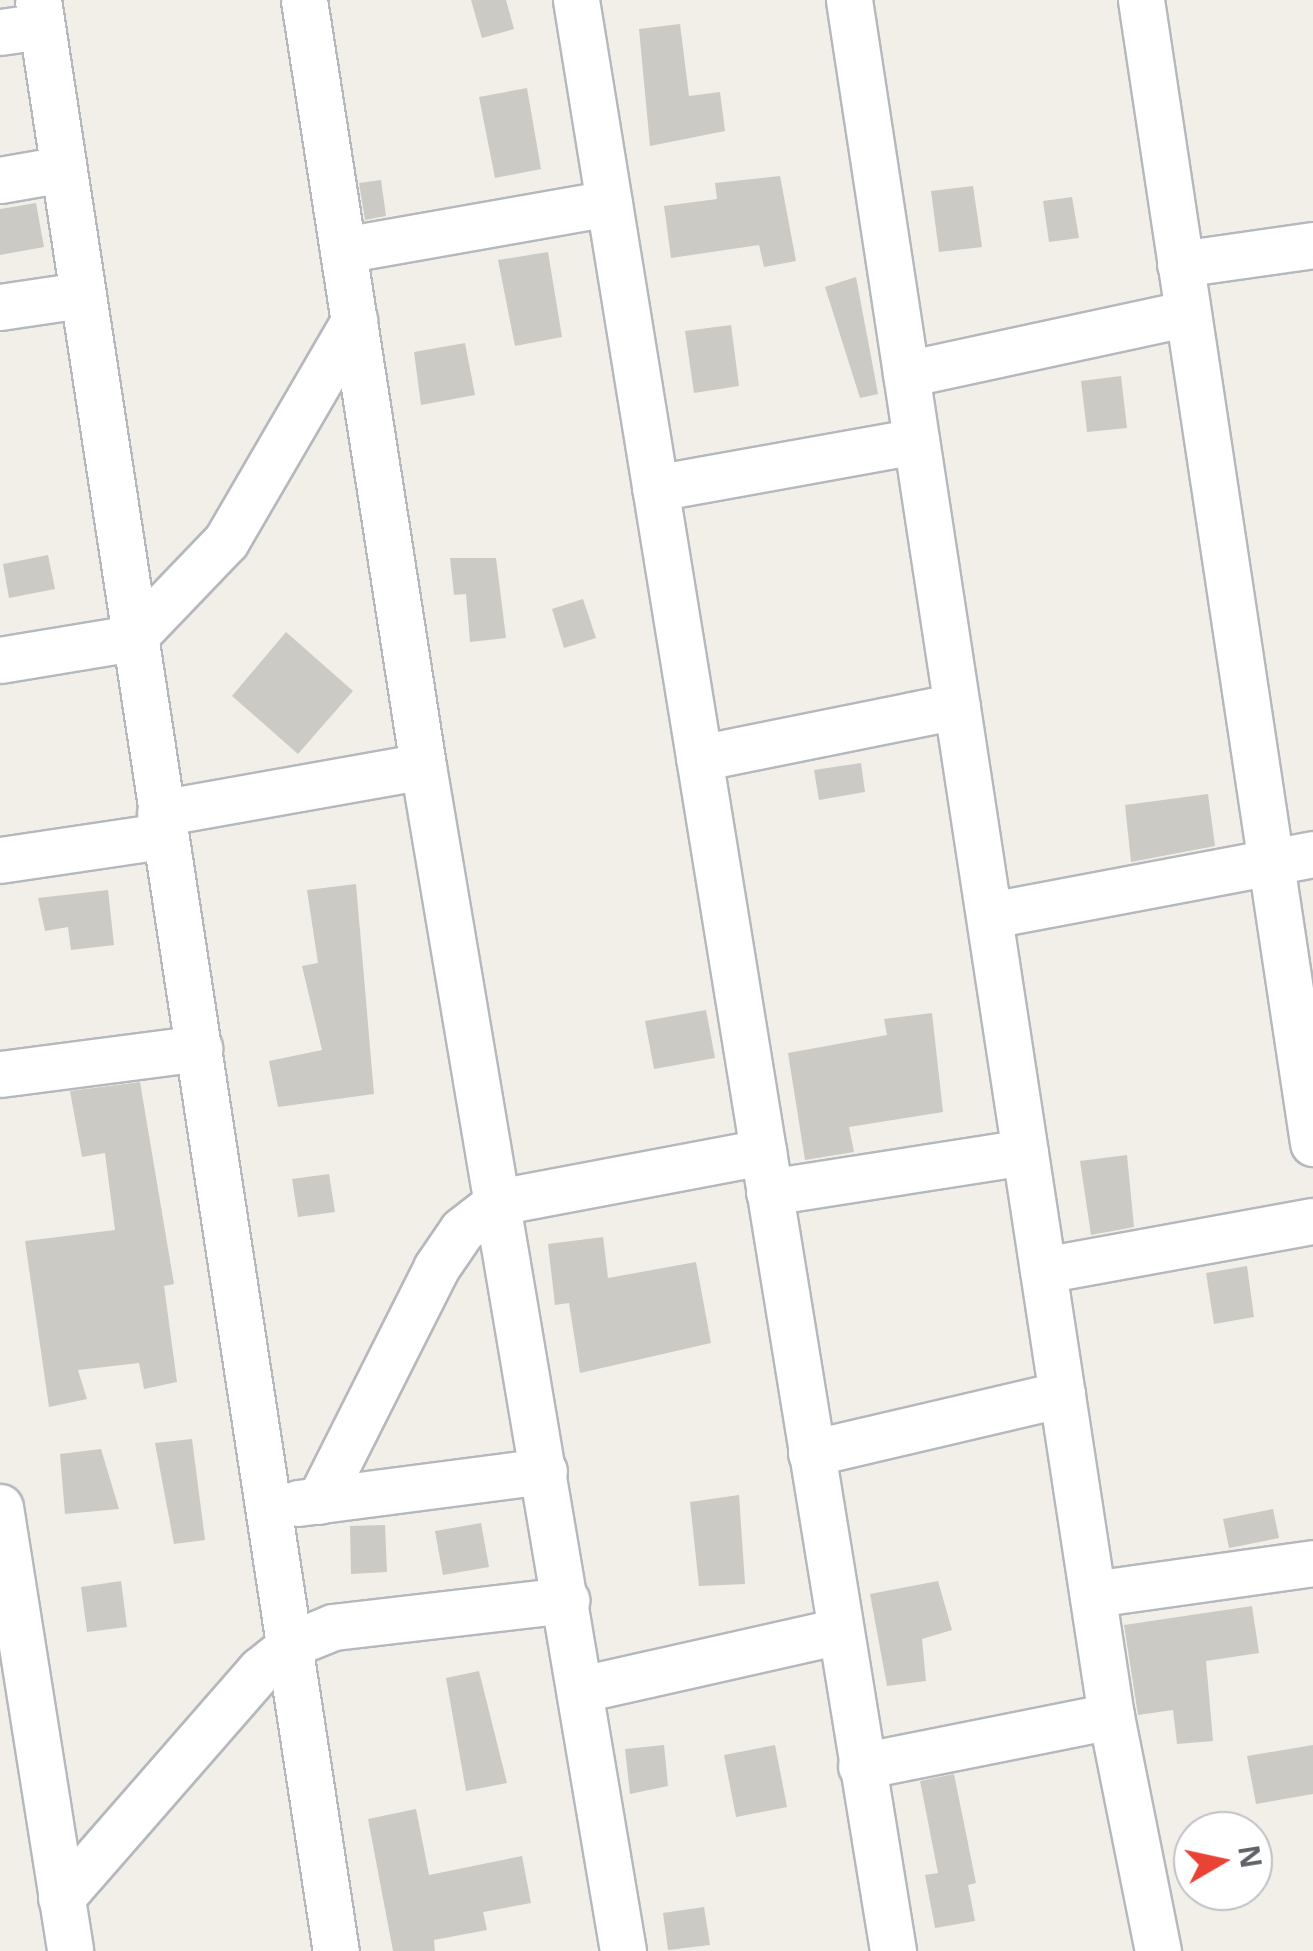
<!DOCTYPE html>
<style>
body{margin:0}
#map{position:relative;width:1313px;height:1951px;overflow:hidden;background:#f1efe8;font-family:"Open Sans",sans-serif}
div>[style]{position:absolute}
.building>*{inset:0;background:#cccac5}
.roads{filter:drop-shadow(2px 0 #b5b8bc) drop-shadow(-2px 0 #b5b8bc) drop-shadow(0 2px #b5b8bc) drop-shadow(0 -2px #b5b8bc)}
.minor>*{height:45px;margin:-22.5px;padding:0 22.5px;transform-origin:22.5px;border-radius:22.5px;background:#fff}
span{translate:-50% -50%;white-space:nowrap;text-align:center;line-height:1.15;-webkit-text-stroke:10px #fff;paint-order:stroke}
.north{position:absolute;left:1173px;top:1811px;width:100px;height:100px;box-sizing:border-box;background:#fff;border:2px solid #bfc1c3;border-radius:50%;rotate:81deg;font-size:28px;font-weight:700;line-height:40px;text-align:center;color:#5f6368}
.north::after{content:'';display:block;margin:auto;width:35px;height:45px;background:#ea4335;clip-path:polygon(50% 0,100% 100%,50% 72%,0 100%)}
</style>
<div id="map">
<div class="building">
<i style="clip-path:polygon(471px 0,506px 0,514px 29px,482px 38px)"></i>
<i style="clip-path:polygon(680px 24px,689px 96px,720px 92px,725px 131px,650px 146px,639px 29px)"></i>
<i style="clip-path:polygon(527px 88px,541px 169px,495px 178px,479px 97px)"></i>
<i style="clip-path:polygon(780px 176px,796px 261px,764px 267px,759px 245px,671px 258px,664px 206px,717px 199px,715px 183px)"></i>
<i style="clip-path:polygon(381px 180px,386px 216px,365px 220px,359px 183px)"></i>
<i style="clip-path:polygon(973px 186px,982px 247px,939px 252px,931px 191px)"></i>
<i style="clip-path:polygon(1072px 197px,1079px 238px,1049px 242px,1043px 201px)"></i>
<i style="clip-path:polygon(36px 203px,44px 247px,0 255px,0 209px)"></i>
<i style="clip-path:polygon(548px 252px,562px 337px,515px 346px,498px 260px)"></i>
<i style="clip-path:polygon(856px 277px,878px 394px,860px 398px,825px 287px)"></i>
<i style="clip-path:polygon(731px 325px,739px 386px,694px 393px,685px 331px)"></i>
<i style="clip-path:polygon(465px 343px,475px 395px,421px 405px,414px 352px)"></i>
<i style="clip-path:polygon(1121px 376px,1127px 428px,1087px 432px,1081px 381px)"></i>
<i style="clip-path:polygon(48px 555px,55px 589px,9px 598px,3px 564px)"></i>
<i style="clip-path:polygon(450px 558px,496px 558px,506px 638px,470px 642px,466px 594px,454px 595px)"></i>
<i style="clip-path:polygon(583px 599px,596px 638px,564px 648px,552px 609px)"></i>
<i style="clip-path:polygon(286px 632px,353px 691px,298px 754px,232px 696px)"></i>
<i style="clip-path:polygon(861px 763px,865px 792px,819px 800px,814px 770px)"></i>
<i style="clip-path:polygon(1208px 794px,1215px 846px,1131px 862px,1125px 805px)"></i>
<i style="clip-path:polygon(356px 884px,374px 1094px,278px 1107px,269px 1061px,322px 1050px,302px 966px,318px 963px,307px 890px)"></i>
<i style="clip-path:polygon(108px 890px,114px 945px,71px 950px,68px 927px,45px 931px,38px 898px)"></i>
<i style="clip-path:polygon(706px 1010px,715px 1058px,654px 1069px,645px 1021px)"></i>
<i style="clip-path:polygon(932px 1013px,943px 1112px,849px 1127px,854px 1152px,805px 1160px,788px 1053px,887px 1035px,884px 1019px)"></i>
<i style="clip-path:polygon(140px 1082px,174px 1284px,164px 1286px,177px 1382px,144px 1389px,139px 1363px,78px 1370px,87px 1399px,49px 1407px,25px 1241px,115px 1230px,105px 1153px,82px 1157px,70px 1091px)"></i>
<i style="clip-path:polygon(1127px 1155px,1134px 1227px,1091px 1235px,1080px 1161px)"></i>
<i style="clip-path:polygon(329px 1174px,335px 1212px,298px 1217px,292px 1179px)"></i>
<i style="clip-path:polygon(603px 1237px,608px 1278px,696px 1262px,711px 1343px,580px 1373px,569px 1303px,555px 1305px,548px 1244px)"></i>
<i style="clip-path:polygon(1247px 1266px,1254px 1317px,1214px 1324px,1206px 1273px)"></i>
<i style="clip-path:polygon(192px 1439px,205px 1540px,174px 1544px,155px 1443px)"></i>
<i style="clip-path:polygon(101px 1449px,119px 1509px,65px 1514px,60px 1454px)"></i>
<i style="clip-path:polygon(739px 1495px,745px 1584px,699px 1586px,690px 1502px)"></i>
<i style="clip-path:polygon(1273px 1509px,1279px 1538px,1229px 1548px,1223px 1519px)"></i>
<i style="clip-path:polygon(481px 1523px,489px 1567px,443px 1575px,435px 1531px)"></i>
<i style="clip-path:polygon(385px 1525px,387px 1572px,351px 1574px,350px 1526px)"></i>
<i style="clip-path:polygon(121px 1581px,127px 1627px,87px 1632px,81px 1587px)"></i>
<i style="clip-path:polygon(938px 1581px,952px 1630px,922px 1639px,926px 1681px,887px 1686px,870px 1594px)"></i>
<i style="clip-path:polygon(1252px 1606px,1259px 1653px,1206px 1661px,1213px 1741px,1177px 1744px,1173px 1710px,1138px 1715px,1124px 1625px)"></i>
<i style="clip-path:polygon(479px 1671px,507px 1783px,466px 1791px,446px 1678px)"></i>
<i style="clip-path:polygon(664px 1745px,668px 1786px,630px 1794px,625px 1749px)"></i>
<i style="clip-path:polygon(775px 1745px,787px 1807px,736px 1817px,724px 1755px)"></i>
<i style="clip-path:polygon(1313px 1745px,1313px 1794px,1256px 1804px,1247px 1756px)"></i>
<i style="clip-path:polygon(954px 1774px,976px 1883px,968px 1885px,975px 1921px,935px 1928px,925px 1875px,938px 1873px,920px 1781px)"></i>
<i style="clip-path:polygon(416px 1809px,429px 1875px,522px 1856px,531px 1903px,483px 1912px,487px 1930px,434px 1940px,435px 1951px,393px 1951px,368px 1819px)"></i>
<i style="clip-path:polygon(704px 1907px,710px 1945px,668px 1950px,663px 1913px)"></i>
</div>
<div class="roads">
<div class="minor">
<i style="left:38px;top:0;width:1974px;rotate:81.32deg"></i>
<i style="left:304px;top:0;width:775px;rotate:81.17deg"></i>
<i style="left:423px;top:766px;width:1202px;rotate:80.42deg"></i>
<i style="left:576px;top:0;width:1977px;rotate:80.77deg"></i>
<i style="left:849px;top:0;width:1736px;rotate:81.32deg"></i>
<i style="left:1111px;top:1716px;width:240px;rotate:78.7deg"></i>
<i style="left:1141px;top:0;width:1156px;rotate:81.44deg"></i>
<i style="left:0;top:32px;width:42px;rotate:-8.1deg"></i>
<i style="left:0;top:180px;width:64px;rotate:-9.9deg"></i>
<i style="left:343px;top:250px;width:270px;rotate:-10deg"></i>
<i style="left:1180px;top:264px;width:134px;rotate:-8.1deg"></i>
<i style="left:0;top:307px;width:82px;rotate:-8.4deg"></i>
<i style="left:906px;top:374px;width:288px;rotate:-12.2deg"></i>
<i style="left:655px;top:488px;width:265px;rotate:-10.2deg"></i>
<i style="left:0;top:660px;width:135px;rotate:-9.4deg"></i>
<i style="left:133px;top:638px;width:134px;rotate:-46.2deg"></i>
<i style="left:226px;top:541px;width:255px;rotate:-59.8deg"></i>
<i style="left:699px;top:758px;width:263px;rotate:-11.4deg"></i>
<i style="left:160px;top:813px;width:267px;rotate:-10.1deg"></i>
<i style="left:0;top:860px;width:165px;rotate:-8.4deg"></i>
<i style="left:991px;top:915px;width:328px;rotate:-10.7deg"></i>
<i style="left:0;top:1074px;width:201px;rotate:-7.4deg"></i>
<i style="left:769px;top:1192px;width:259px;rotate:-8.9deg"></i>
<i style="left:1043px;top:1270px;width:274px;rotate:-10.3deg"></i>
<i style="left:811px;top:1453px;width:258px;rotate:-13.2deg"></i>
<i style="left:319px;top:1501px;width:261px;rotate:-63.3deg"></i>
<i style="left:436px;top:1268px;width:46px;rotate:-55.6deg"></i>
<i style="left:462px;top:1230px;width:46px;rotate:-37.9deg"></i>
<i style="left:498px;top:1202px;width:270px;rotate:-10.7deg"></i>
<i style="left:298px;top:1503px;width:248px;rotate:-7.4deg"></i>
<i style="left:0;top:1507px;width:449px;rotate:81deg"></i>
<i style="left:1093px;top:1594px;width:222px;rotate:-8deg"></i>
<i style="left:582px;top:1689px;width:264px;rotate:-12.7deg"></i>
<i style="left:861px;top:1766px;width:255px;rotate:-11.3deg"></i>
<i style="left:61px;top:1898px;width:303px;rotate:-48.9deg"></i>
<i style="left:260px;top:1670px;width:43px;rotate:-38.5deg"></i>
<i style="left:294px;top:1643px;width:42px;rotate:-22.3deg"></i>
<i style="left:333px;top:1627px;width:235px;rotate:-6.6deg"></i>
</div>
</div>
<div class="north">N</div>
</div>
